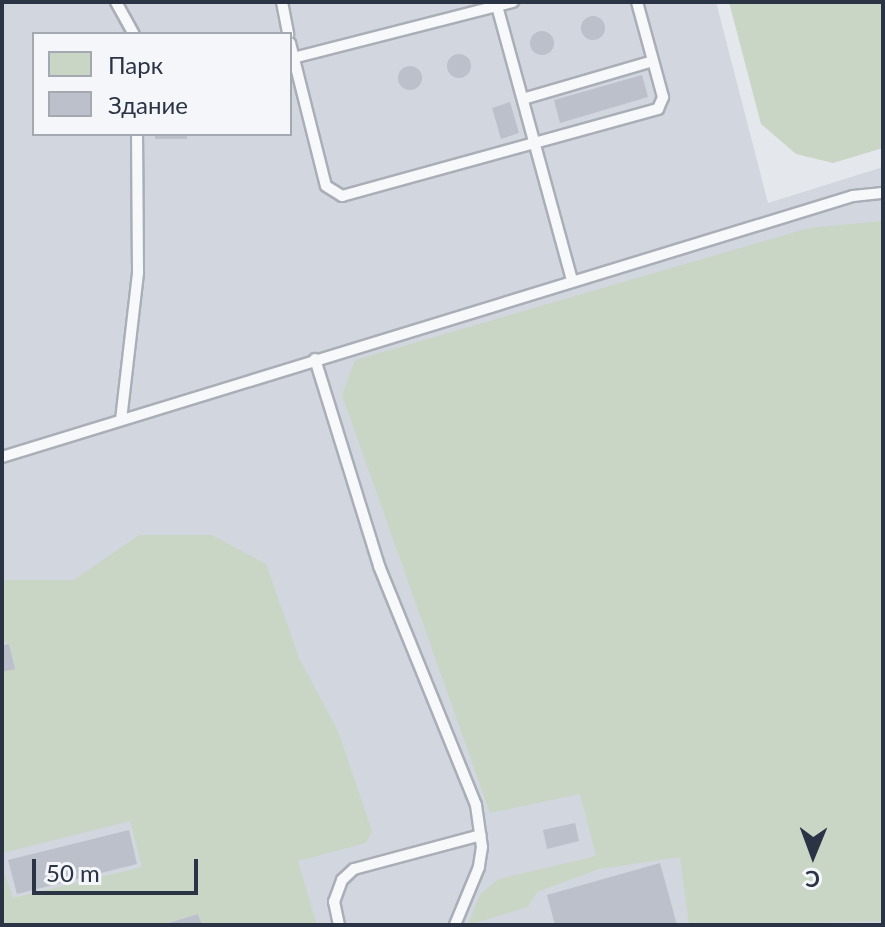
<!DOCTYPE html>
<meta charset="utf-8">
<style>
body{margin:0}
#map{position:relative;width:885px;height:927px;overflow:hidden;background:#e4e7ec;font-family:Lato,sans-serif}
div>[style]{position:absolute}
.built>*{inset:0;background:#d2d6de}
.green>*{inset:0;background:#c9d6c5}
.building>*{inset:0;background:#bbc0ca}
.round{border-radius:50%}
.roads{filter:drop-shadow(2px 0 #a9aeb7) drop-shadow(-2px 0 #a9aeb7) drop-shadow(0 2px #a9aeb7) drop-shadow(0 -2px #a9aeb7)}
.lane>*{height:10px;margin:-5px;padding:0 5px;transform-origin:5px;border-radius:5px;background:#f7f8fa}
span{translate:-50% -50%;white-space:nowrap;text-align:center;line-height:1.15;-webkit-text-stroke:8px #f4f6f9;paint-order:stroke}
.frame{position:absolute;inset:0;border:4px solid #2b3445;pointer-events:none}
.legend{position:absolute;left:32px;top:32px;width:260px;height:104px;box-sizing:border-box;background:#f4f6f9;border:2px solid #a4a8b1;margin:0;padding:10px 14px;list-style:none;font-size:24px;color:#2b3445}
.legend li{display:flex;align-items:center;gap:16px;height:40px}
.legend b{width:40px;border:2px solid #a4a8b1}
.north{position:absolute;left:773px;top:815px;width:80px;height:80px;-webkit-text-stroke:6px #f4f6f9;paint-order:stroke;rotate:181deg;font-size:22px;font-weight:700;line-height:32px;text-align:center;color:#2b3445}
.north::after{content:'';display:block;margin:auto;width:28px;height:36px;background:#2b3445;clip-path:polygon(50% 0,100% 100%,50% 72%,0 100%)}
.scale{position:absolute;left:32px;top:859px;width:166px;height:36px;box-sizing:border-box;border:4px solid #2b3445;border-top:0;padding-left:10px;font-size:24px;line-height:28px;white-space:nowrap;color:#2b3445;-webkit-text-stroke:6px #f4f6f9;paint-order:stroke}
</style>
<div id="map">
<div class="built">
<i style="clip-path:polygon(evenodd,2px 2px,716px 2px,768px 203px,883px 167px,883px 925px,2px 925px,2px 2px,34px 34px,290px 34px,290px 134px,34px 134px,34px 34px)"></i>
</div>
<div class="green">
<i style="clip-path:polygon(729px 2px,883px 2px,883px 148px,833px 163px,796px 154px,761px 124px)"></i>
<i style="clip-path:polygon(883px 221px,883px 921px,689px 925px,680px 857px,599px 869px,537px 892px,528px 907px,468px 925px,480px 894px,499px 879px,596px 856px,580px 794px,490px 813px,342px 395px,355px 360px,809px 228px)"></i>
<i style="clip-path:polygon(139px 535px,212px 535px,266px 564px,299px 658px,338px 731px,372px 831px,366px 843px,298px 861px,317px 925px,202px 925px,198px 914px,159px 925px,2px 925px,2px 867px,13px 898px,142px 867px,130px 821px,2px 853px,2px 672px,15px 668px,9px 644px,2px 640px,2px 580px,74px 580px)"></i>
</div>
<div class="building">
<i class="round" style="left:581px;top:16px;width:24px;height:24px"></i>
<i class="round" style="left:530px;top:31px;width:24px;height:24px"></i>
<i class="round" style="left:447px;top:54px;width:24px;height:24px"></i>
<i class="round" style="left:398px;top:66px;width:24px;height:24px"></i>
<i style="clip-path:polygon(642px 75px,648px 97px,560px 123px,554px 100px)"></i>
<i style="clip-path:polygon(510px 102px,519px 133px,501px 139px,492px 108px)"></i>
<i style="clip-path:polygon(155px 134px,187px 134px,187px 139px,155px 139px)"></i>
<i style="clip-path:polygon(9px 644px,15px 669px,2px 672px,2px 645px)"></i>
<i style="clip-path:polygon(575px 823px,579px 841px,547px 849px,543px 830px)"></i>
<i style="clip-path:polygon(129px 830px,137px 864px,17px 894px,8px 860px)"></i>
<i style="clip-path:polygon(660px 863px,677px 925px,555px 925px,547px 895px)"></i>
<i style="clip-path:polygon(198px 914px,202px 925px,165px 925px,165px 924px)"></i>
</div>
<div class="roads">
<div class="lane">
<i style="left:116px;top:2px;width:37px;rotate:61deg"></i>
<i style="left:282px;top:2px;width:33px;rotate:79deg"></i>
<i style="left:497px;top:6px;width:285px;rotate:74.7deg"></i>
<i style="left:290px;top:43px;width:147px;rotate:75.9deg"></i>
<i style="left:326px;top:186px;width:19px;rotate:32deg"></i>
<i style="left:342px;top:196px;width:328px;rotate:-15.4deg"></i>
<i style="left:658px;top:109px;width:13px;rotate:-67deg"></i>
<i style="left:663px;top:97px;width:98px;rotate:-105.3deg"></i>
<i style="left:293px;top:58px;width:227px;rotate:-14.3deg"></i>
<i style="left:523px;top:99px;width:135px;rotate:-16.3deg"></i>
<i style="left:315px;top:359px;width:217px;rotate:72.8deg"></i>
<i style="left:379px;top:566px;width:258px;rotate:67.9deg"></i>
<i style="left:476px;top:805px;width:42px;rotate:81.9deg"></i>
<i style="left:482px;top:847px;width:20px;rotate:99deg"></i>
<i style="left:479px;top:867px;width:63px;rotate:112.5deg"></i>
<i style="left:121px;top:420px;width:149px;rotate:-83.4deg"></i>
<i style="left:138px;top:272px;width:138px;rotate:-90.4deg"></i>
<i style="left:2px;top:457px;width:890px;rotate:-17.05deg"></i>
<i style="left:853px;top:196px;width:30px;rotate:-6deg"></i>
<i style="left:339px;top:925px;width:24px;rotate:-102deg"></i>
<i style="left:334px;top:902px;width:23px;rotate:-70deg"></i>
<i style="left:342px;top:880px;width:16px;rotate:-43deg"></i>
<i style="left:354px;top:869px;width:131px;rotate:-15deg"></i>
</div>
</div>
<div class="frame"></div>
<ul class="legend">
<li><b style="height:22px;background:#c9d6c5"></b>Парк</li>
<li><b style="height:22px;background:#bbc0ca"></b>Здание</li>
</ul>
<div class="north">С</div>
<div class="scale">50 m</div>
</div>
